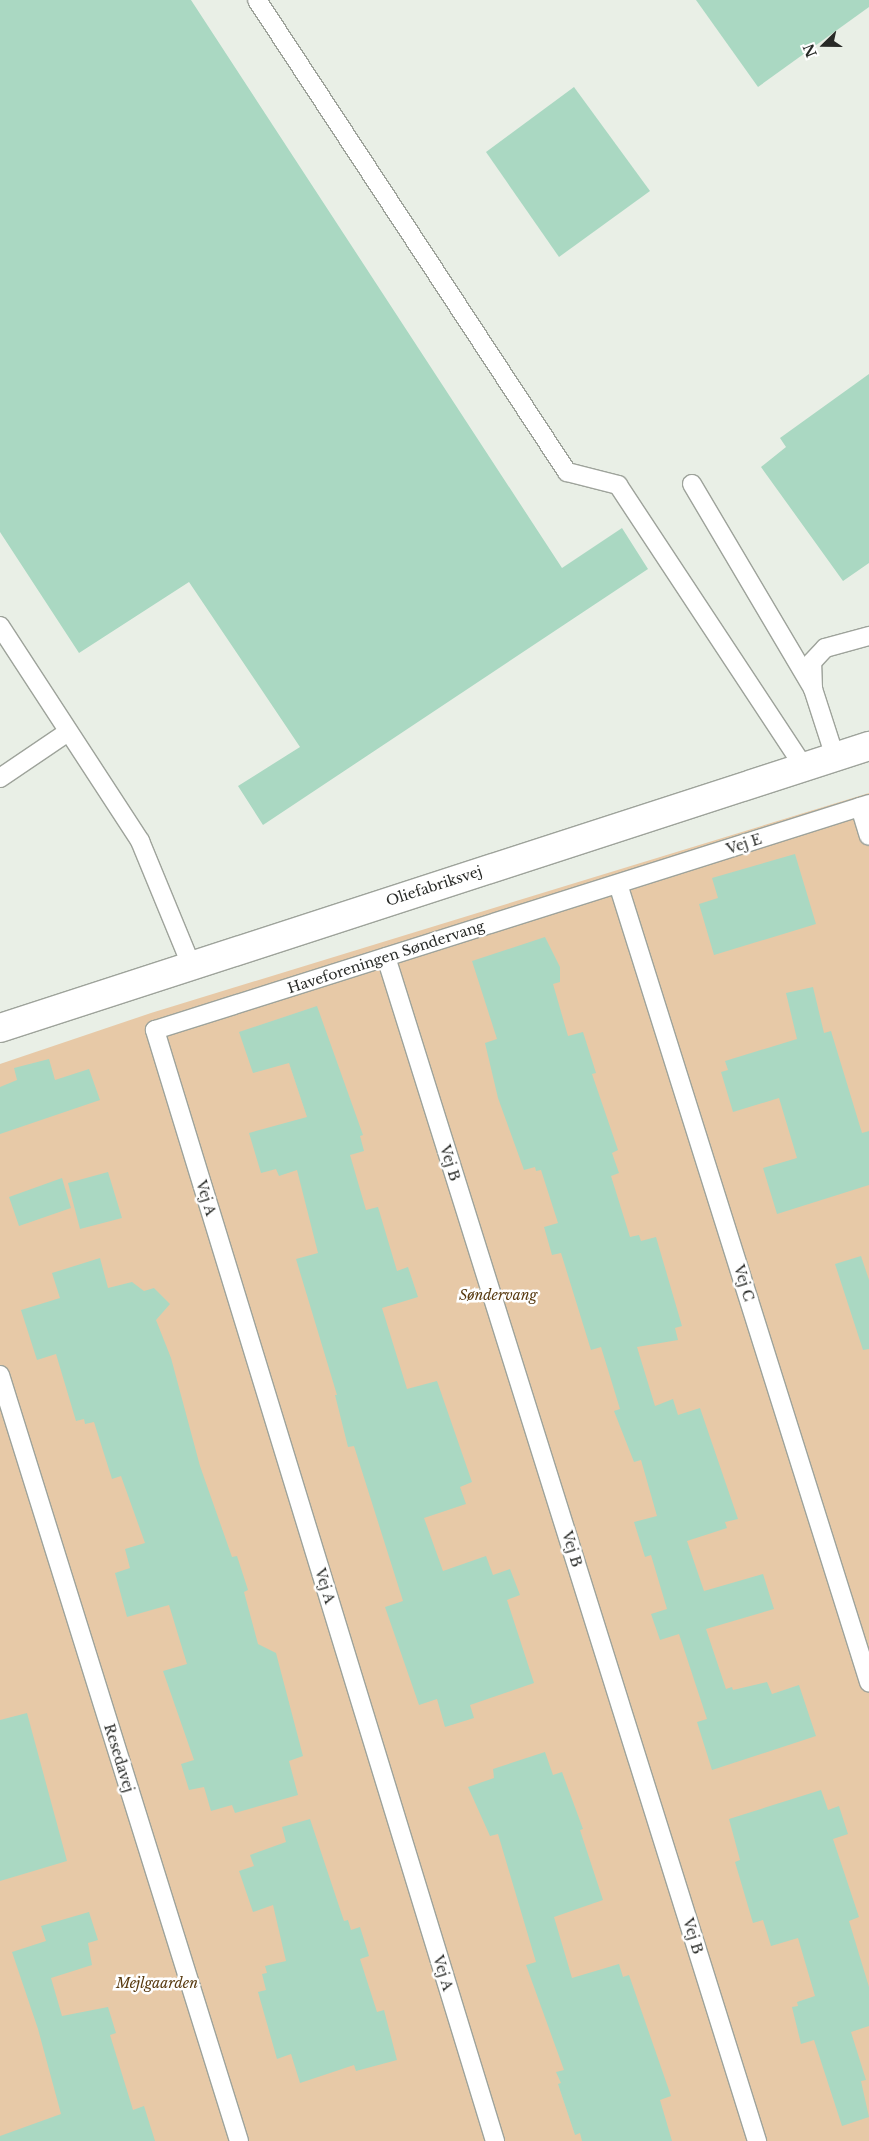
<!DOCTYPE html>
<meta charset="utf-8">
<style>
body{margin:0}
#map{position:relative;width:869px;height:2141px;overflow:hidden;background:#e9efe6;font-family:"Libre Baskerville",serif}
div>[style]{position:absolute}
.green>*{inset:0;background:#e7c9a7}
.building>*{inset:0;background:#aad8c2}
.roads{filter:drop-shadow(1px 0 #9ea39b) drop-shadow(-1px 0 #9ea39b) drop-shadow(0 1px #9ea39b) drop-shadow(0 -1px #9ea39b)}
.lane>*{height:18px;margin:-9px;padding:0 9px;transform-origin:9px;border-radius:9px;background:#fff}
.street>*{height:28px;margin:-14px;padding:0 14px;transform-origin:14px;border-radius:14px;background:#fff}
span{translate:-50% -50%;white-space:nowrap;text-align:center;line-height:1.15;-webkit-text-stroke:5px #fff;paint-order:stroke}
.street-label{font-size:14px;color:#282a27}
.park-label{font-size:14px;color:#583a10;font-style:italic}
.north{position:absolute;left:799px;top:20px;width:50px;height:50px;-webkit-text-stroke:4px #fff;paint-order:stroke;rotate:248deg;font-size:14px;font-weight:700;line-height:20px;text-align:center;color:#282a27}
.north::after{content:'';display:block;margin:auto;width:18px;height:22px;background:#282a27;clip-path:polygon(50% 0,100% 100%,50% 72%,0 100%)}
</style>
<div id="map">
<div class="green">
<i style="clip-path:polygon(869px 793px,869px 2141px,0 2141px,0 1064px,151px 1013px)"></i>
</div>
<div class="building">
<i style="clip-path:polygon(0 0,191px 0,562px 568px,622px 528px,648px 569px,263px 825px,238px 786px,300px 747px,189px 582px,79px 653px,0 532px)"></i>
<i style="clip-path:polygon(696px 0,869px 0,869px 7px,758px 87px)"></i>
<i style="clip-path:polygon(574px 87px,650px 191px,559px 257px,486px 152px)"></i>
<i style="clip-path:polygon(869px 374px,869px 563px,843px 581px,761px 467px,786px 447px,780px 438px)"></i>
<i style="clip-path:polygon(795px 854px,816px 924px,714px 955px,699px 904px,718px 898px,712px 878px)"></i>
<i style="clip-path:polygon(545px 937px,560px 967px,560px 982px,553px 984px,568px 1036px,583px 1032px,596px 1073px,592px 1074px,618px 1150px,612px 1153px,619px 1173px,611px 1176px,630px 1237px,639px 1235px,641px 1241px,656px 1237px,682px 1326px,675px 1328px,678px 1340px,637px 1347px,655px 1406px,673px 1399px,678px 1415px,700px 1408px,738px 1519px,725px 1522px,727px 1528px,687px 1541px,704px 1591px,763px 1574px,774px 1609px,706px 1629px,726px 1689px,732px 1687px,733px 1690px,767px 1682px,772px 1694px,799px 1685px,816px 1736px,712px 1770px,697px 1722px,707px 1719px,679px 1634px,660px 1640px,651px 1614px,667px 1609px,651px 1555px,645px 1557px,634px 1522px,657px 1516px,641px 1460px,634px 1462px,614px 1411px,620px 1409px,601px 1347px,591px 1350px,561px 1253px,552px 1255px,544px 1227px,558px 1223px,541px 1170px,536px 1171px,535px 1167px,524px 1170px,498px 1098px,485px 1043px,497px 1039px,472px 961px)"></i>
<i style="clip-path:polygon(813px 987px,824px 1033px,831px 1031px,862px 1133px,869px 1131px,869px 1185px,777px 1214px,763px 1168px,797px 1158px,779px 1098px,733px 1112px,721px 1072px,728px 1070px,725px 1061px,797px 1039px,786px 993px)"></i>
<i style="clip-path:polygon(317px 1006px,363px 1135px,360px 1136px,364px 1151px,350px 1155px,366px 1210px,378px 1207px,397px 1271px,408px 1267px,418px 1297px,382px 1308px,407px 1389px,437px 1381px,472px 1482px,460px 1487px,466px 1504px,424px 1518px,443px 1571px,486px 1556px,493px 1575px,510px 1569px,520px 1595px,507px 1600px,534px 1683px,470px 1705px,474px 1718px,445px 1727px,437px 1699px,419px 1705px,385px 1607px,403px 1601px,354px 1446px,348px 1447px,335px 1395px,337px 1395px,296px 1259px,318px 1253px,297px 1170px,279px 1176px,276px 1169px,261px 1173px,249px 1133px,307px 1117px,289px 1063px,253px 1073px,239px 1032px)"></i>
<i style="clip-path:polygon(49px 1059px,55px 1080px,89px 1069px,100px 1100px,0 1134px,0 1087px,17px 1080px,14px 1068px)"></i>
<i style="clip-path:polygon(108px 1172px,122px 1218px,80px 1229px,68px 1183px)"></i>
<i style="clip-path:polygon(62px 1178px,71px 1208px,19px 1226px,9px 1197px)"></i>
<i style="clip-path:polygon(861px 1256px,869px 1280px,869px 1349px,863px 1350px,835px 1264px)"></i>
<i style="clip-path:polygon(100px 1258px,108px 1288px,132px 1282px,144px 1291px,154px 1288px,170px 1304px,156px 1320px,171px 1358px,200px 1466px,232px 1557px,237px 1556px,248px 1590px,244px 1592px,258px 1644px,276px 1653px,303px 1756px,289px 1761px,298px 1795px,235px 1813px,232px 1805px,211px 1811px,204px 1787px,189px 1790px,181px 1764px,194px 1760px,163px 1671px,187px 1664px,169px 1605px,127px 1617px,115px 1573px,130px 1568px,125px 1549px,145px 1543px,121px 1476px,112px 1479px,94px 1422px,85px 1424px,84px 1419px,76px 1421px,56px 1354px,37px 1360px,21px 1310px,60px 1298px,52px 1273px)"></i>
<i style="clip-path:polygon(27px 1713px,67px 1861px,0 1881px,0 1720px)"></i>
<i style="clip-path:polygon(545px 1752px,553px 1775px,562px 1772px,583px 1829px,580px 1830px,603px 1900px,554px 1917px,572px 1978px,619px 1964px,623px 1977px,629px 1975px,671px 2096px,660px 2100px,672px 2141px,582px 2141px,580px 2133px,575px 2135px,558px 2084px,561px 2083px,556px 2072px,564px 2070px,526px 1965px,536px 1962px,498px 1834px,490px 1836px,468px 1787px,494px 1778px,493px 1769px)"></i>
<i style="clip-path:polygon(821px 1790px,828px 1810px,839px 1806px,848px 1834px,833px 1839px,859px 1917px,849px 1921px,869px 1987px,869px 2026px,851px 2032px,866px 2080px,861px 2081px,869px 2117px,842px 2126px,814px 2040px,801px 2044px,792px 2007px,798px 2006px,797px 2002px,815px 1996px,798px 1938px,771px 1946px,763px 1920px,753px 1923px,735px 1862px,740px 1860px,729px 1819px)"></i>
<i style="clip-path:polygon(310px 1819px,344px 1921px,348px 1920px,351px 1930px,360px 1927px,369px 1956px,360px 1959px,377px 2012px,384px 2010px,397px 2060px,356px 2071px,354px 2065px,300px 2083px,291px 2054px,277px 2059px,258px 1992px,266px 1990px,262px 1974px,267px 1973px,265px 1966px,286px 1961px,273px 1905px,253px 1912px,239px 1871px,254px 1866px,250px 1855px,286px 1842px,282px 1827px)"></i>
<i style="clip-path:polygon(89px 1912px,98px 1940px,88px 1943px,92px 1965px,51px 1978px,62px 2016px,108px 2007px,116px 2033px,110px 2035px,133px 2110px,144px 2106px,155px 2141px,0 2141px,0 2136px,61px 2114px,38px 2029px,12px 1952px,46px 1941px,41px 1926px)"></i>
</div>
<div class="roads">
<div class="lane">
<i style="left:257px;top:0;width:565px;rotate:56.7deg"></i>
<i style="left:567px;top:472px;width:53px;rotate:14.3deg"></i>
<i style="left:618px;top:485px;width:338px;rotate:56.6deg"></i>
<i style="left:692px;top:484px;width:238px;rotate:59.4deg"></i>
<i style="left:0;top:626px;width:257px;rotate:56.9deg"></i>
<i style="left:140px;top:841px;width:134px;rotate:67.6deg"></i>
<i style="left:835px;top:757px;width:71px;rotate:-107.9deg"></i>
<i style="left:813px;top:689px;width:27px;rotate:-92deg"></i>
<i style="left:812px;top:662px;width:19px;rotate:-47deg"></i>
<i style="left:825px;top:648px;width:46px;rotate:-15.3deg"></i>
<i style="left:0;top:778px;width:82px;rotate:-34.1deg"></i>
<i style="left:860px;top:807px;width:30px;rotate:73deg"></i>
<i style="left:618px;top:884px;width:837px;rotate:72.54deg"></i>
<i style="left:386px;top:957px;width:1241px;rotate:72.6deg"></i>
<i style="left:0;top:1375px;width:802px;rotate:72.67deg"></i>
<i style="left:495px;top:2141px;width:1162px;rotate:-107.02deg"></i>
<i style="left:155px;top:1030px;width:749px;rotate:-17.56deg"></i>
</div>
<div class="street">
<i style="left:0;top:1028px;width:914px;rotate:-17.98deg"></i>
</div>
</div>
<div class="street-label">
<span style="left:744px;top:844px;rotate:-18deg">Vej E</span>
<span style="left:434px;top:886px;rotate:-18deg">Oliefabriksvej</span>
<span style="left:386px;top:957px;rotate:-18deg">Haveforeningen Søndervang</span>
<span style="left:450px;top:1163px;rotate:73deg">Vej B</span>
<span style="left:206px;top:1198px;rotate:73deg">Vej A</span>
<span style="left:744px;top:1283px;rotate:73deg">Vej C</span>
<span style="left:572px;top:1549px;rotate:73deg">Vej B</span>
<span style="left:325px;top:1586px;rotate:73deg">Vej A</span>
<span style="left:119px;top:1758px;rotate:73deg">Resedavej</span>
<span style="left:693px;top:1936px;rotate:73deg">Vej B</span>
<span style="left:443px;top:1973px;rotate:73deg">Vej A</span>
</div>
<div class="park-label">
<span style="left:498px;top:1295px">Søndervang</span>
<span style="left:157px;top:1983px">Mejlgaarden</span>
</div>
<div class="north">N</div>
</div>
